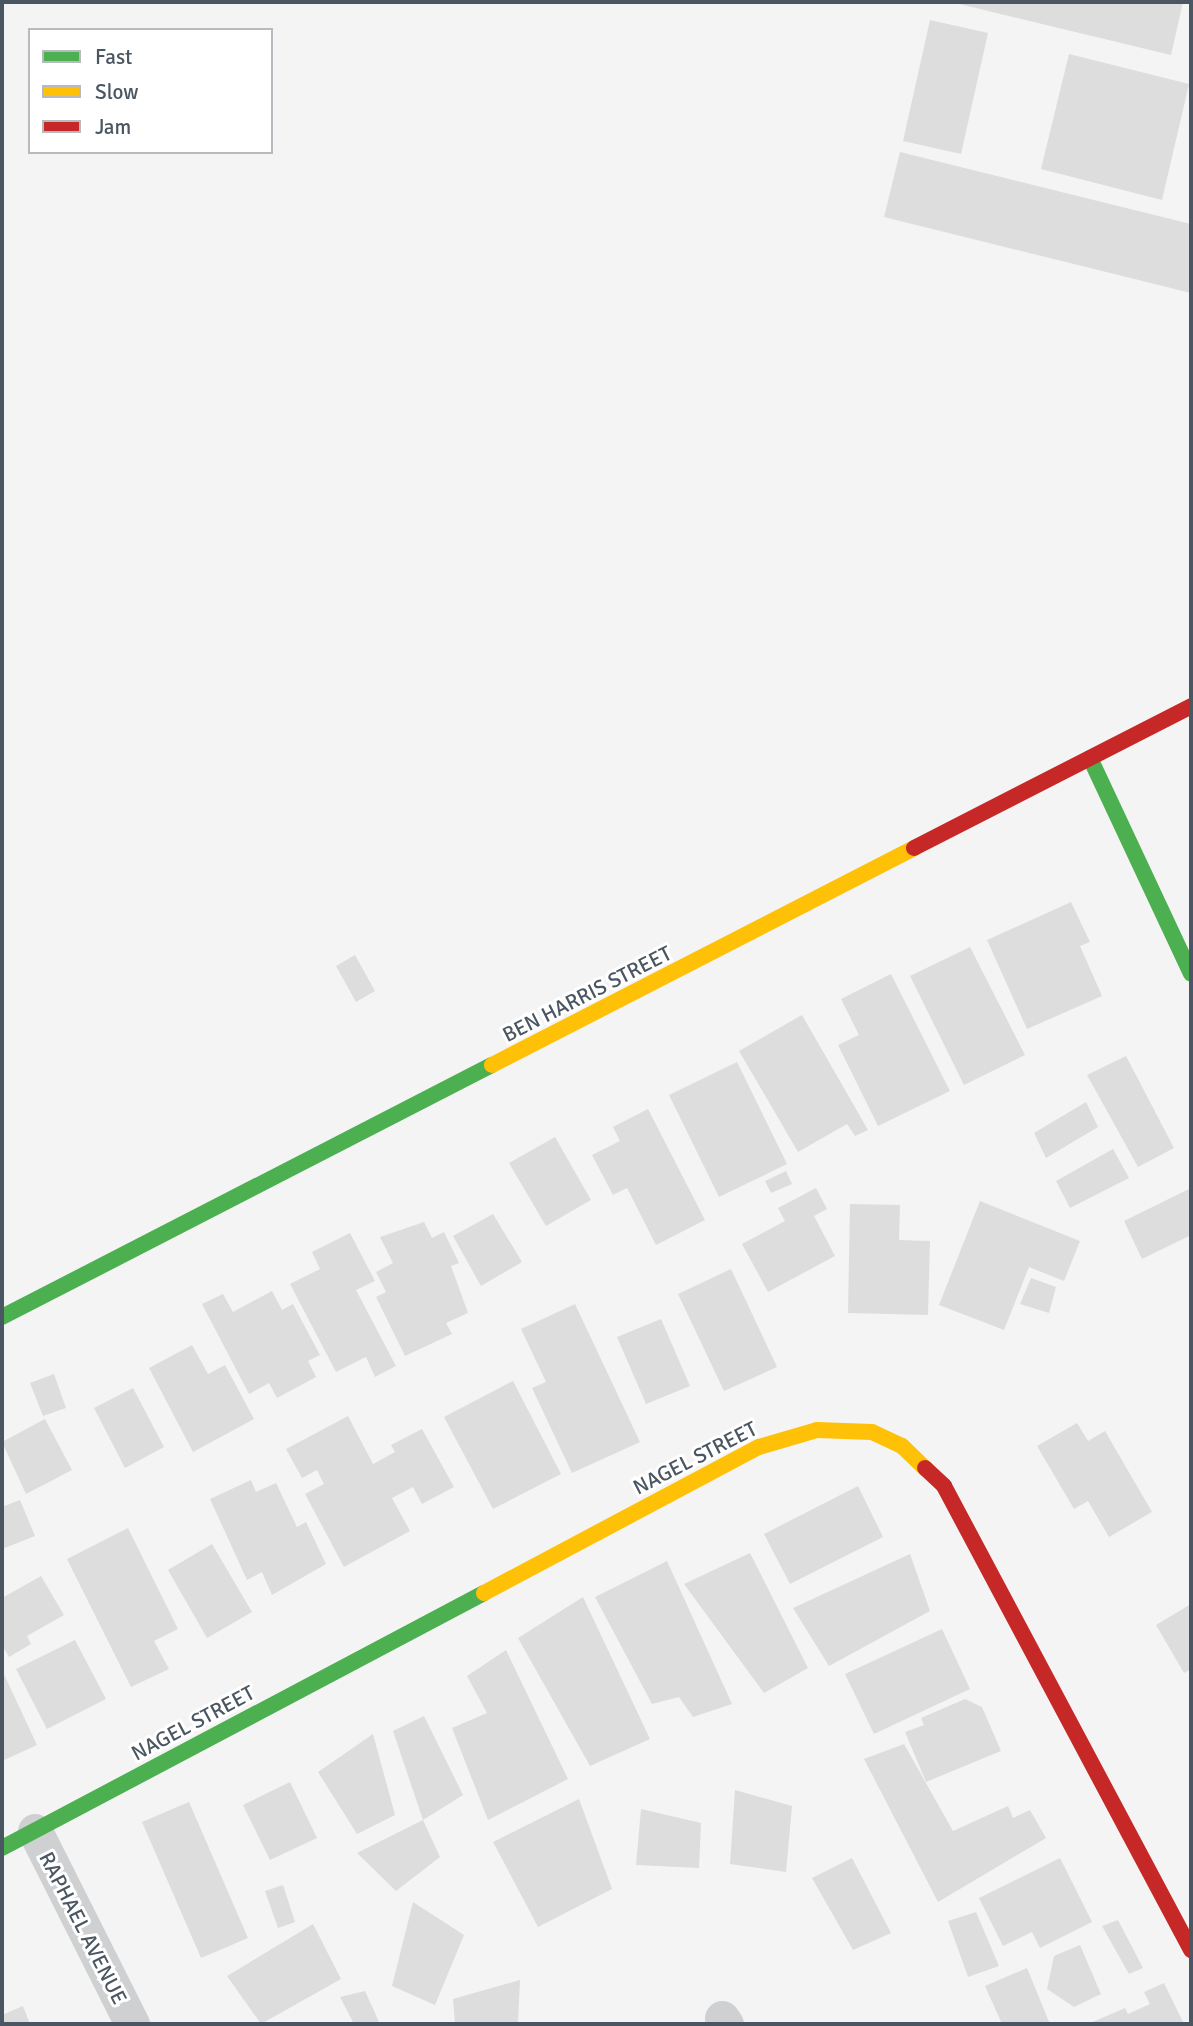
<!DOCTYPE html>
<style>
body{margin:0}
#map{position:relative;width:1193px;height:2026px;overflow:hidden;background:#f4f4f4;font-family:Signika,sans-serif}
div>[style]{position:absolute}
.building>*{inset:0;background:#ddddde}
.street>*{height:35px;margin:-17.5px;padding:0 17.5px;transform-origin:17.5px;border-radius:17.5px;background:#ced0d2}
.fast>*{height:16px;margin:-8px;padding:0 8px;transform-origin:8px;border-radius:8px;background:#4caf50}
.slow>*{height:16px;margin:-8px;padding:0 8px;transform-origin:8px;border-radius:8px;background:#ffc107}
.jam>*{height:16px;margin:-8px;padding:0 8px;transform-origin:8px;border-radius:8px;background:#c62828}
span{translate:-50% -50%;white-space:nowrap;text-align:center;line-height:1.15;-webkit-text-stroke:6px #fff;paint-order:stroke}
.street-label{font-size:21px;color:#4a5661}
.frame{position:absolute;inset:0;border:4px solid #4a5661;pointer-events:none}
.legend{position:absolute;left:28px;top:28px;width:245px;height:126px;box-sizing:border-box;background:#fff;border:2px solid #b7bbc0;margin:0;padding:9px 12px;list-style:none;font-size:21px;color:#4a5661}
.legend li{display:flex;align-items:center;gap:14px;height:35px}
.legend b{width:35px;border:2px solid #b7bbc0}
</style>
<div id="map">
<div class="building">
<i style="clip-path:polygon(951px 2px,1183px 2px,1171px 55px)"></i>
<i style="clip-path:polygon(930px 20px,988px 33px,961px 154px,903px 141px)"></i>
<i style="clip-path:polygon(1069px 54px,1189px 84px,1162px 200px,1041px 169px)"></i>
<i style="clip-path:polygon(900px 152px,1191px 224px,1191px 293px,884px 217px)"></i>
<i style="clip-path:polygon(1071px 902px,1090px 942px,1080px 946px,1102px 996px,1027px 1029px,987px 940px)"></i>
<i style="clip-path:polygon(970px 947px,1025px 1055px,964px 1085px,910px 976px)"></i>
<i style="clip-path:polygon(355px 955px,375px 991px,356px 1002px,336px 966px)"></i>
<i style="clip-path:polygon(891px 974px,950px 1091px,878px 1126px,838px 1045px,859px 1035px,841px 999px)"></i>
<i style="clip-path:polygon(802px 1015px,868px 1130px,855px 1136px,847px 1124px,798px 1152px,739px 1051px)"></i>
<i style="clip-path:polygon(1126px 1056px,1174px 1148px,1138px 1167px,1087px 1075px)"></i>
<i style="clip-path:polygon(737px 1062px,787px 1164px,719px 1197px,669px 1095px)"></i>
<i style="clip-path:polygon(1086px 1102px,1098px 1127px,1046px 1158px,1034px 1133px)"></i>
<i style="clip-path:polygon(648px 1109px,705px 1220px,656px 1245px,627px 1188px,613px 1195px,592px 1155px,620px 1141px,613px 1127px)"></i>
<i style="clip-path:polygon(555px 1137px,591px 1200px,546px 1226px,509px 1163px)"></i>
<i style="clip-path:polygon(1113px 1149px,1129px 1178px,1070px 1208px,1056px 1181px)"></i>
<i style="clip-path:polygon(786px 1171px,792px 1184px,771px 1193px,765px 1181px)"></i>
<i style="clip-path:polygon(816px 1188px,827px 1209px,814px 1216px,835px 1256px,768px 1292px,742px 1244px,785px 1221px,778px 1208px)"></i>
<i style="clip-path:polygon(1191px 1188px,1191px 1235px,1142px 1259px,1124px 1221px)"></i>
<i style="clip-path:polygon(980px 1201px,1080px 1241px,1064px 1281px,1029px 1267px,1004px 1330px,939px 1305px)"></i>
<i style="clip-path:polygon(850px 1204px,900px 1205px,899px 1240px,930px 1241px,928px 1315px,848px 1313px)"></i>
<i style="clip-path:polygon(493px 1214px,522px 1262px,481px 1286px,453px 1236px)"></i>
<i style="clip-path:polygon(424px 1222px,432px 1238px,444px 1232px,459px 1263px,451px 1266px,468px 1313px,446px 1323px,452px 1334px,405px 1356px,376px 1297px,386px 1292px,376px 1272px,393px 1263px,380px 1237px)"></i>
<i style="clip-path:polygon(350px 1233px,375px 1281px,356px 1290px,396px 1366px,375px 1377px,366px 1357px,336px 1372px,290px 1284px,320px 1269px,312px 1252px)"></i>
<i style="clip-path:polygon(731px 1269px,777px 1367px,724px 1391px,678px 1294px)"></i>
<i style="clip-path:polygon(1031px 1278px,1056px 1287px,1049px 1313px,1020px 1304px)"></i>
<i style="clip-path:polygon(272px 1291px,282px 1310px,293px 1304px,320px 1355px,308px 1361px,316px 1377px,277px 1398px,269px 1383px,249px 1394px,202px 1304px,223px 1294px,233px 1312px)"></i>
<i style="clip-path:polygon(575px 1304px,640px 1442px,572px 1473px,532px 1388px,546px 1382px,521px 1329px)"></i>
<i style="clip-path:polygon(661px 1319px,690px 1386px,646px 1404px,617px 1337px)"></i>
<i style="clip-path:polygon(192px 1345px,208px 1374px,225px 1365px,254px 1419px,193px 1452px,149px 1368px)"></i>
<i style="clip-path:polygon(54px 1374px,66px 1408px,43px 1416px,30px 1383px)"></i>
<i style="clip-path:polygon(513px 1381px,561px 1474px,493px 1509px,444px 1417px)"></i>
<i style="clip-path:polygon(133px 1388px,164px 1447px,125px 1468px,94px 1408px)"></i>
<i style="clip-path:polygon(348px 1416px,373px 1464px,395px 1452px,391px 1445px,422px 1429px,454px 1487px,422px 1504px,413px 1487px,392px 1498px,410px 1531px,344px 1567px,305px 1494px,324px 1484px,317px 1470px,302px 1478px,286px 1449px)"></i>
<i style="clip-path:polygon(45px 1419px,72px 1470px,26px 1494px,2px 1442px)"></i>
<i style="clip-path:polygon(1077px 1423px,1088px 1441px,1105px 1431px,1152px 1512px,1109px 1537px,1088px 1501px,1074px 1509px,1037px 1446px)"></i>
<i style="clip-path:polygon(251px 1480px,256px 1492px,276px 1483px,297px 1527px,306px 1522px,326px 1564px,272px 1595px,262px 1572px,247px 1580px,210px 1499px)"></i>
<i style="clip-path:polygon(858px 1486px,883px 1537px,790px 1584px,764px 1534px)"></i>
<i style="clip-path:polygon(20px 1500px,35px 1536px,2px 1549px,2px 1507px)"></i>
<i style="clip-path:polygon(128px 1528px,178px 1629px,154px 1641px,169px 1669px,131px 1687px,67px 1559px)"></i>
<i style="clip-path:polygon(212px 1544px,252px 1612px,207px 1638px,168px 1570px)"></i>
<i style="clip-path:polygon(750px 1553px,808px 1668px,764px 1693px,684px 1584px)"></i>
<i style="clip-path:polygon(910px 1554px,930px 1611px,829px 1666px,793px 1608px)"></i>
<i style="clip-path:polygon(667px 1561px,732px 1704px,693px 1717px,679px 1697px,652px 1704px,595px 1597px)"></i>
<i style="clip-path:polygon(41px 1576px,64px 1615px,27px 1636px,31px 1644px,9px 1657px,2px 1645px,2px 1598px)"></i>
<i style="clip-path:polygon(583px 1597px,650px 1739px,590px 1766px,518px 1638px)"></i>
<i style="clip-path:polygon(1191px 1604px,1191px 1669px,1184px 1673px,1156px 1625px)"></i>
<i style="clip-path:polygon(942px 1629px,970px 1689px,874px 1734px,845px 1674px)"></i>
<i style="clip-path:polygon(75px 1640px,106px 1699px,47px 1729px,16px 1669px)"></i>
<i style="clip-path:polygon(506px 1650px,568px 1779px,488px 1820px,452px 1728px,487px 1713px,467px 1676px)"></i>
<i style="clip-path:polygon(2px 1670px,37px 1745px,2px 1761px)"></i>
<i style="clip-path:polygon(965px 1699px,982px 1707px,1001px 1751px,926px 1782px,905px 1732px,924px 1725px,921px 1718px)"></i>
<i style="clip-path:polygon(424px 1716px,463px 1795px,423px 1820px,440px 1857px,396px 1891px,357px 1853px,423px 1820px,393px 1731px)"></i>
<i style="clip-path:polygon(373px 1734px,395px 1815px,357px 1834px,318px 1772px)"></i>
<i style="clip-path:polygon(904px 1744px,953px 1831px,1008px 1806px,1013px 1818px,1030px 1810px,1046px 1838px,938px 1902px,864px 1759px)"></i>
<i style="clip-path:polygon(290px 1782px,317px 1838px,270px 1860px,243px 1805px)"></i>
<i style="clip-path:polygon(735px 1790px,792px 1806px,786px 1872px,730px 1864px)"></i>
<i style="clip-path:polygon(579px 1799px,612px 1889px,538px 1927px,493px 1842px)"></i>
<i style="clip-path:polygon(189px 1802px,248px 1938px,201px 1958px,142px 1822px)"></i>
<i style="clip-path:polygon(641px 1809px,701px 1823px,699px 1868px,636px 1865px)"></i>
<i style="clip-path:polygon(852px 1858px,891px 1933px,853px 1950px,812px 1878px)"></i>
<i style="clip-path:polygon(1060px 1858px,1092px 1922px,1040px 1948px,1032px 1932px,1003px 1946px,979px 1898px)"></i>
<i style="clip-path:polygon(283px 1885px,295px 1922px,278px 1928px,265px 1891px)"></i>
<i style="clip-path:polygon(413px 1902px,464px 1935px,435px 2005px,392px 1986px)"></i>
<i style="clip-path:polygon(976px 1912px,999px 1966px,968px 1977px,948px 1921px)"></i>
<i style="clip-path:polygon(1118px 1920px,1143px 1968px,1129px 1974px,1102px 1926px)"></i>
<i style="clip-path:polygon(313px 1924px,341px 1979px,261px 2024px,227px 1976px)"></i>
<i style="clip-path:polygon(1080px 1945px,1101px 1994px,1074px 2007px,1047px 1989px,1054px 1956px)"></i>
<i style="clip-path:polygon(1027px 1968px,1050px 2024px,1002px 2024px,985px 1986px)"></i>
<i style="clip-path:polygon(520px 1980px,518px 2024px,455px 2024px,453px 1999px)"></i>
<i style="clip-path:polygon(1164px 1983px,1184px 2024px,1088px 2024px,1125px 2008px,1128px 2014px,1150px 2004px,1144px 1992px)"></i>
<i style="clip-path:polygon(365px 1991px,380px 2024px,354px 2024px,340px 1997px)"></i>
<i style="clip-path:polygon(23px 2006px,30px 2024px,2px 2024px,2px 2015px)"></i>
</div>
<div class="street">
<i style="left:35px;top:1831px;width:216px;rotate:63.3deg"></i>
<i style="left:722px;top:2018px;width:7px;rotate:56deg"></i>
</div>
<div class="fast">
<i style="left:1090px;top:758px;width:238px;rotate:64.9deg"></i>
<i style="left:2px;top:1317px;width:551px;rotate:-27.22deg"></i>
<i style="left:2px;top:1848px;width:545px;rotate:-27.88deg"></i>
</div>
<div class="slow">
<i style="left:492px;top:1065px;width:475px;rotate:-27.2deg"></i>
<i style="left:484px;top:1593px;width:311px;rotate:-28deg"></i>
<i style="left:759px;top:1447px;width:60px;rotate:-16.3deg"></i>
<i style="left:817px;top:1430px;width:55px;rotate:2.1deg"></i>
<i style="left:872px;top:1432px;width:33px;rotate:25deg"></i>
<i style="left:902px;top:1446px;width:32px;rotate:44deg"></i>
</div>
<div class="jam">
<i style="left:914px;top:848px;width:311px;rotate:-27.1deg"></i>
<i style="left:925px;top:1468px;width:26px;rotate:43deg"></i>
<i style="left:944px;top:1486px;width:526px;rotate:61.97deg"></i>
</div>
<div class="street-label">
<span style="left:587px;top:994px;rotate:-27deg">BEN HARRIS STREET</span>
<span style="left:695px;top:1458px;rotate:-27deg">NAGEL STREET</span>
<span style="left:193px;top:1723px;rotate:-28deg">NAGEL STREET</span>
<span style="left:83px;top:1928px;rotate:63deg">RAPHAEL AVENUE</span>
</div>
<div class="frame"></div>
<ul class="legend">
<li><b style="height:9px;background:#4caf50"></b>Fast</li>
<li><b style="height:9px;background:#ffc107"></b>Slow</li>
<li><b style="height:9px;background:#c62828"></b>Jam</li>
</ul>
</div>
